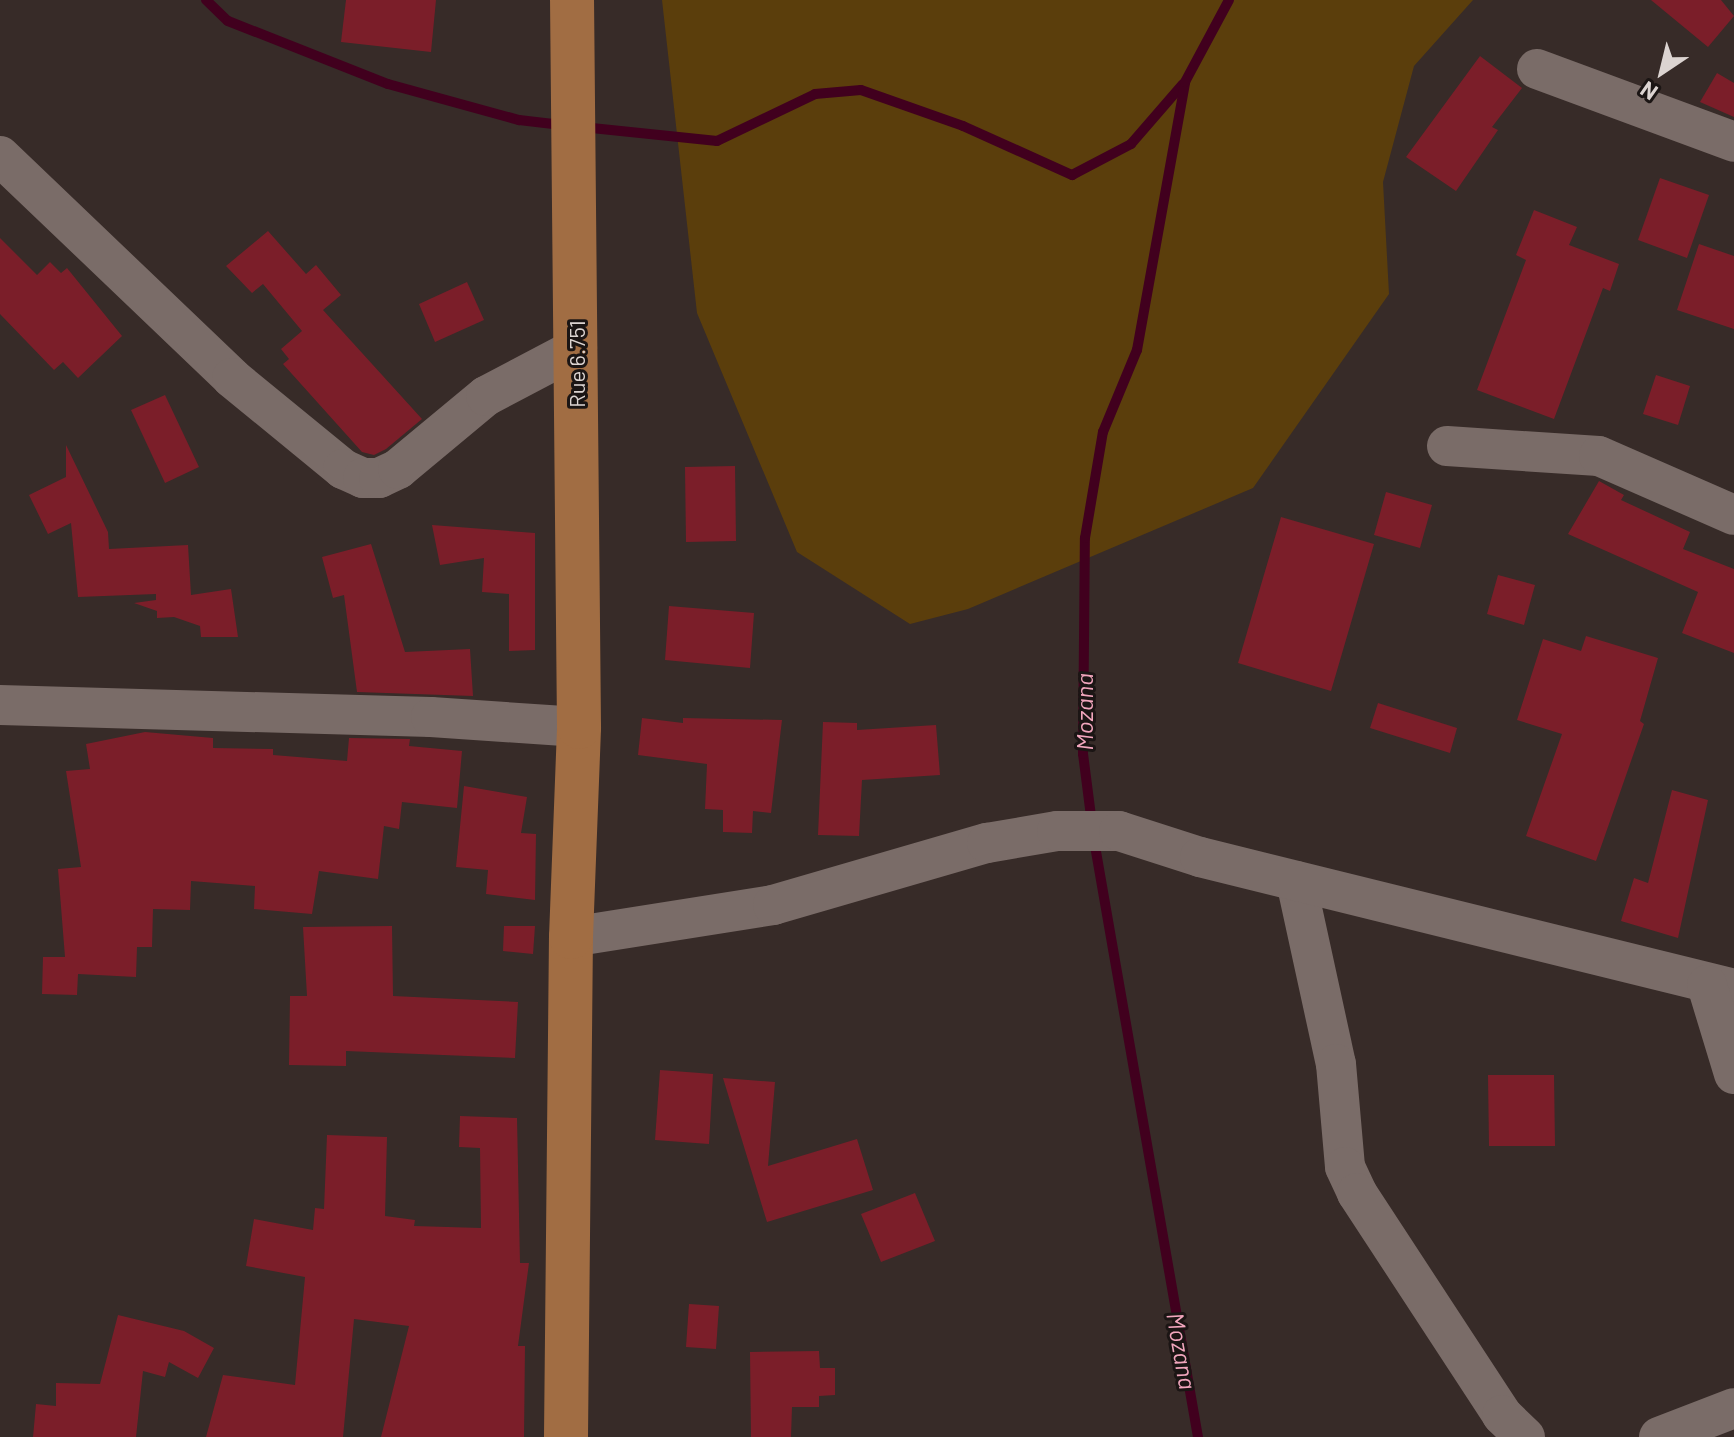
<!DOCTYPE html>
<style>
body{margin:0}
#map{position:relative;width:1734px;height:1437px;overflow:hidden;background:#372b28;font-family:Barlow,sans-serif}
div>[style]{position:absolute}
.green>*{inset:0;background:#5b3e0c}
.stream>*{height:10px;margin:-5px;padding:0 5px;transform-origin:5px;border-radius:5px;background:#41001e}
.building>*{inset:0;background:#7b1e29}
.street>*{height:40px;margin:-20px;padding:0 20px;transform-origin:20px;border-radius:20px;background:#7a6c68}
.primary>*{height:44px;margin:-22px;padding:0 22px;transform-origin:22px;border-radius:22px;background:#a16d43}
span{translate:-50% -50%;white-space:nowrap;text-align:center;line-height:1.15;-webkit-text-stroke:6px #1b1514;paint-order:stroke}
.street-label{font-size:22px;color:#dcd4d1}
.water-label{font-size:24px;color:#f2a6bd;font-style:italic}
.north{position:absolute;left:1622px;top:32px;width:80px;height:80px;-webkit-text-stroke:6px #1b1514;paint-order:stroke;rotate:215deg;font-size:22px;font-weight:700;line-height:32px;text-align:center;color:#dcd4d1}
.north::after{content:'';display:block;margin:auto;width:28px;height:36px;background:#dcd4d1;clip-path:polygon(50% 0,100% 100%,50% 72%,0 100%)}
</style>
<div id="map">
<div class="green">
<i style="clip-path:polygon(662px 0,1473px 0,1414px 66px,1383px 182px,1389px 294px,1253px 488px,968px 609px,910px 624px,797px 552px,697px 313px)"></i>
</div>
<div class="stream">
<i style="left:206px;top:0;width:30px;rotate:44deg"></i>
<i style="left:228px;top:21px;width:172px;rotate:21.5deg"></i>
<i style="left:388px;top:84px;width:136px;rotate:15.4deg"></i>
<i style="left:519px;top:120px;width:43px;rotate:6.6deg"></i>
<i style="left:582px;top:127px;width:136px;rotate:5.9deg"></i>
<i style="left:717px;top:141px;width:109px;rotate:-25.6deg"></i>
<i style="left:815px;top:94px;width:46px;rotate:-5deg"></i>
<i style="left:861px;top:90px;width:108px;rotate:19.4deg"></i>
<i style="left:963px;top:126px;width:120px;rotate:24.2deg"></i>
<i style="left:1072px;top:175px;width:67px;rotate:-27.7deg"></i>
<i style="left:1131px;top:144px;width:79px;rotate:-49.1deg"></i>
<i style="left:1092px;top:824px;width:71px;rotate:-97.3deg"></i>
<i style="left:1083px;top:754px;width:216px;rotate:-89.5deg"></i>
<i style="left:1085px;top:538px;width:108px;rotate:-80.4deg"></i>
<i style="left:1103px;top:432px;width:89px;rotate:-67.5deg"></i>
<i style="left:1137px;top:350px;width:272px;rotate:-79.8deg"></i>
<i style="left:1185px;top:82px;width:93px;rotate:-61.8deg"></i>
<i style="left:1094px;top:840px;width:606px;rotate:80.12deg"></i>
</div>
<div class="building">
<i style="clip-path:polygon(346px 0,436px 0,431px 52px,341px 42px)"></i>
<i style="clip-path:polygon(1651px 0,1721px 0,1734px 16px,1708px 47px)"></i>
<i style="clip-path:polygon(1480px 56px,1522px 88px,1492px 127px,1498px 130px,1456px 191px,1406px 157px)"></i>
<i style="clip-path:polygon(1717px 73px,1734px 83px,1734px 117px,1700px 102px)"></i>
<i style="clip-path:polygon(1660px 178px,1709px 195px,1687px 258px,1638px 240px)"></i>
<i style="clip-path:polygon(1534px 210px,1577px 227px,1569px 245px,1619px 264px,1610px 291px,1603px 288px,1554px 419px,1477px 390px,1526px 260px,1516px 255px)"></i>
<i style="clip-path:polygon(268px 231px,306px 274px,316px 265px,341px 295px,323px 310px,422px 419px,386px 449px,374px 455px,362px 452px,283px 364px,289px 359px,281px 349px,302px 331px,263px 284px,252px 293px,226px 266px)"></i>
<i style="clip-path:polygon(0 238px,37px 275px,50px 262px,61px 273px,67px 268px,122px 336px,78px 378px,63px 362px,54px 370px,0 314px)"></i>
<i style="clip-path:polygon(1699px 244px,1734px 256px,1734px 329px,1677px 310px)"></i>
<i style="clip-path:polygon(467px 282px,484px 320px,435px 342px,419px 304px)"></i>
<i style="clip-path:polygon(1656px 375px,1690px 386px,1678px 425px,1643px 414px)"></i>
<i style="clip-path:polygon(165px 395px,199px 467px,165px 483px,131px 410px)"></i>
<i style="clip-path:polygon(66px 445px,108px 532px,109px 549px,188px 545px,191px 595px,231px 589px,238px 637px,201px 637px,200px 626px,174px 617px,157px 618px,157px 611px,134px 603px,156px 600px,156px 594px,78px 597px,71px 523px,48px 534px,29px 495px,66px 477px)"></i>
<i style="clip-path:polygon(735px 466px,736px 541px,686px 542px,685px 467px)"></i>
<i style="clip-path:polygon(1599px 481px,1624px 495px,1621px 500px,1690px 532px,1683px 549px,1734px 569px,1734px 653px,1682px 633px,1698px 592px,1568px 534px)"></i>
<i style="clip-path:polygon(1386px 492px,1432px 505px,1420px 548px,1374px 535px)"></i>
<i style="clip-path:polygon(1281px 517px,1374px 544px,1331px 691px,1238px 663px)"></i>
<i style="clip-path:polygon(432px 525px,535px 533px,535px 650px,509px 651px,509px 594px,482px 592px,484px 558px,440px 565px)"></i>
<i style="clip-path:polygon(371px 544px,405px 652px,470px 649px,473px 696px,357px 692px,344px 595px,333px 598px,322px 557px)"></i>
<i style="clip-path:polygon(1498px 575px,1535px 585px,1524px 625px,1487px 614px)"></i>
<i style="clip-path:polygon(669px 606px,754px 613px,750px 668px,665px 660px)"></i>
<i style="clip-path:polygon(1586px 636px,1658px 658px,1640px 721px,1644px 724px,1596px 861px,1526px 836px,1562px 734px,1517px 720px,1543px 639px,1581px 651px)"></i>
<i style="clip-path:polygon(1378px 703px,1457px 728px,1450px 753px,1370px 728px)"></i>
<i style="clip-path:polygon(642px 718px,683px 723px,683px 718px,782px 720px,771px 813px,753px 811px,752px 833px,723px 832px,723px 810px,705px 809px,707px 764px,638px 755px)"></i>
<i style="clip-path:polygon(823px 722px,857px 723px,857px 730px,936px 725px,940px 775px,862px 780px,859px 836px,818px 835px)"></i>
<i style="clip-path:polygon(145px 732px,213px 738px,213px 748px,273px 749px,273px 755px,347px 761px,349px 738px,410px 739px,409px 746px,462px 751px,457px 808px,402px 802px,399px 829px,384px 826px,378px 879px,319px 871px,312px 914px,254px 909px,255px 886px,191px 881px,190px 910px,153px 909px,152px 947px,137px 947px,136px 977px,78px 974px,77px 995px,42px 994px,43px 957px,65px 957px,58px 869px,81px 867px,66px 771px,90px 769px,86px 744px)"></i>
<i style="clip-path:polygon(464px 786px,527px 797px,521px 833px,536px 834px,535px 900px,486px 894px,488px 870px,456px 867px)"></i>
<i style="clip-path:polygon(1672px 790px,1708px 800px,1678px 938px,1621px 921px,1634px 878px,1648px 883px)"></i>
<i style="clip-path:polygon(392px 926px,393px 996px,518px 1002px,515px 1058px,346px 1051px,346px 1066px,289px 1065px,290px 996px,307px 996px,303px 927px)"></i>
<i style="clip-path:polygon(504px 926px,535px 926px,533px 954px,503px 951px)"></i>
<i style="clip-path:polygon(660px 1070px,713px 1074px,709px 1144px,655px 1140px)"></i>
<i style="clip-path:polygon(1488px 1075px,1554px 1075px,1555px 1146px,1489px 1146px)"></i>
<i style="clip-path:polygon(723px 1078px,775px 1082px,768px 1166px,857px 1139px,873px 1190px,767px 1222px)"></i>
<i style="clip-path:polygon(460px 1116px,517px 1118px,520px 1263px,529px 1263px,518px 1346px,525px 1346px,524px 1437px,381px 1437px,409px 1326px,354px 1319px,343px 1437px,206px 1437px,223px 1375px,295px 1385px,305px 1277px,246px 1266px,254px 1219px,313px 1230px,315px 1208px,324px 1209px,327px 1135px,387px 1137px,385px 1216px,415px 1220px,414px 1226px,481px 1228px,480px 1148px,459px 1147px)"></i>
<i style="clip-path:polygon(915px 1193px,935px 1241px,881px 1262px,861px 1214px)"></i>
<i style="clip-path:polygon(689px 1304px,719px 1306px,716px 1349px,686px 1347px)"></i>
<i style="clip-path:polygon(118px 1315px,184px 1331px,214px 1348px,198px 1378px,169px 1362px,165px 1377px,143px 1371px,136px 1437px,33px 1437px,36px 1404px,56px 1406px,56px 1383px,100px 1384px)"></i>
<i style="clip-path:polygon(819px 1351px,820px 1368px,835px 1368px,835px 1395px,819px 1396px,819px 1407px,792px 1407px,791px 1437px,751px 1437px,750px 1352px)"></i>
</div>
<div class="street">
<i style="left:1537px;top:69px;width:210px;rotate:20.3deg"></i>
<i style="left:0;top:156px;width:321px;rotate:43.7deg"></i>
<i style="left:232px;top:378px;width:144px;rotate:39.3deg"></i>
<i style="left:343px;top:469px;width:22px;rotate:24deg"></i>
<i style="left:363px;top:478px;width:16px"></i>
<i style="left:379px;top:478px;width:21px;rotate:-25deg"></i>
<i style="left:398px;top:469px;width:114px;rotate:-39.7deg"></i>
<i style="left:486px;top:396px;width:103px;rotate:-27.8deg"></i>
<i style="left:1447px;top:446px;width:152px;rotate:3.8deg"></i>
<i style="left:1599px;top:456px;width:147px;rotate:23.6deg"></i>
<i style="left:0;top:705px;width:431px;rotate:1.6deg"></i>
<i style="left:431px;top:717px;width:148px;rotate:3.9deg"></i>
<i style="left:1296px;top:881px;width:187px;rotate:77.7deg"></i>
<i style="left:1336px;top:1064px;width:103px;rotate:85deg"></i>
<i style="left:1345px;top:1167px;width:29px;rotate:65deg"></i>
<i style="left:1357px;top:1193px;width:265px;rotate:56.8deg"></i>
<i style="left:1502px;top:1415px;width:32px;rotate:44deg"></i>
<i style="left:571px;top:937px;width:205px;rotate:-9deg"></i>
<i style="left:773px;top:905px;width:223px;rotate:-16.2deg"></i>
<i style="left:987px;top:843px;width:71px;rotate:-9.7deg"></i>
<i style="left:1057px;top:831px;width:62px"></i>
<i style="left:1119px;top:831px;width:85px;rotate:17.8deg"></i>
<i style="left:1200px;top:857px;width:550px;rotate:13.88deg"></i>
<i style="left:1707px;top:985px;width:93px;rotate:73.1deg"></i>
<i style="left:1659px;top:1437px;width:80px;rotate:-21.1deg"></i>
</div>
<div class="primary">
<i style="left:566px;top:1437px;width:500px;rotate:-89.43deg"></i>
<i style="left:571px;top:937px;width:210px;rotate:-87.8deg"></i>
<i style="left:579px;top:727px;width:727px;rotate:-90.55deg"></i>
</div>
<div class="street-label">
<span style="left:577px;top:364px;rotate:-90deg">Rue 6.751</span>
</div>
<div class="water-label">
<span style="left:1084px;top:712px;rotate:-90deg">Mozana</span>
<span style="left:1182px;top:1351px;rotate:80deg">Mozana</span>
</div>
<div class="north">N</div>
</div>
